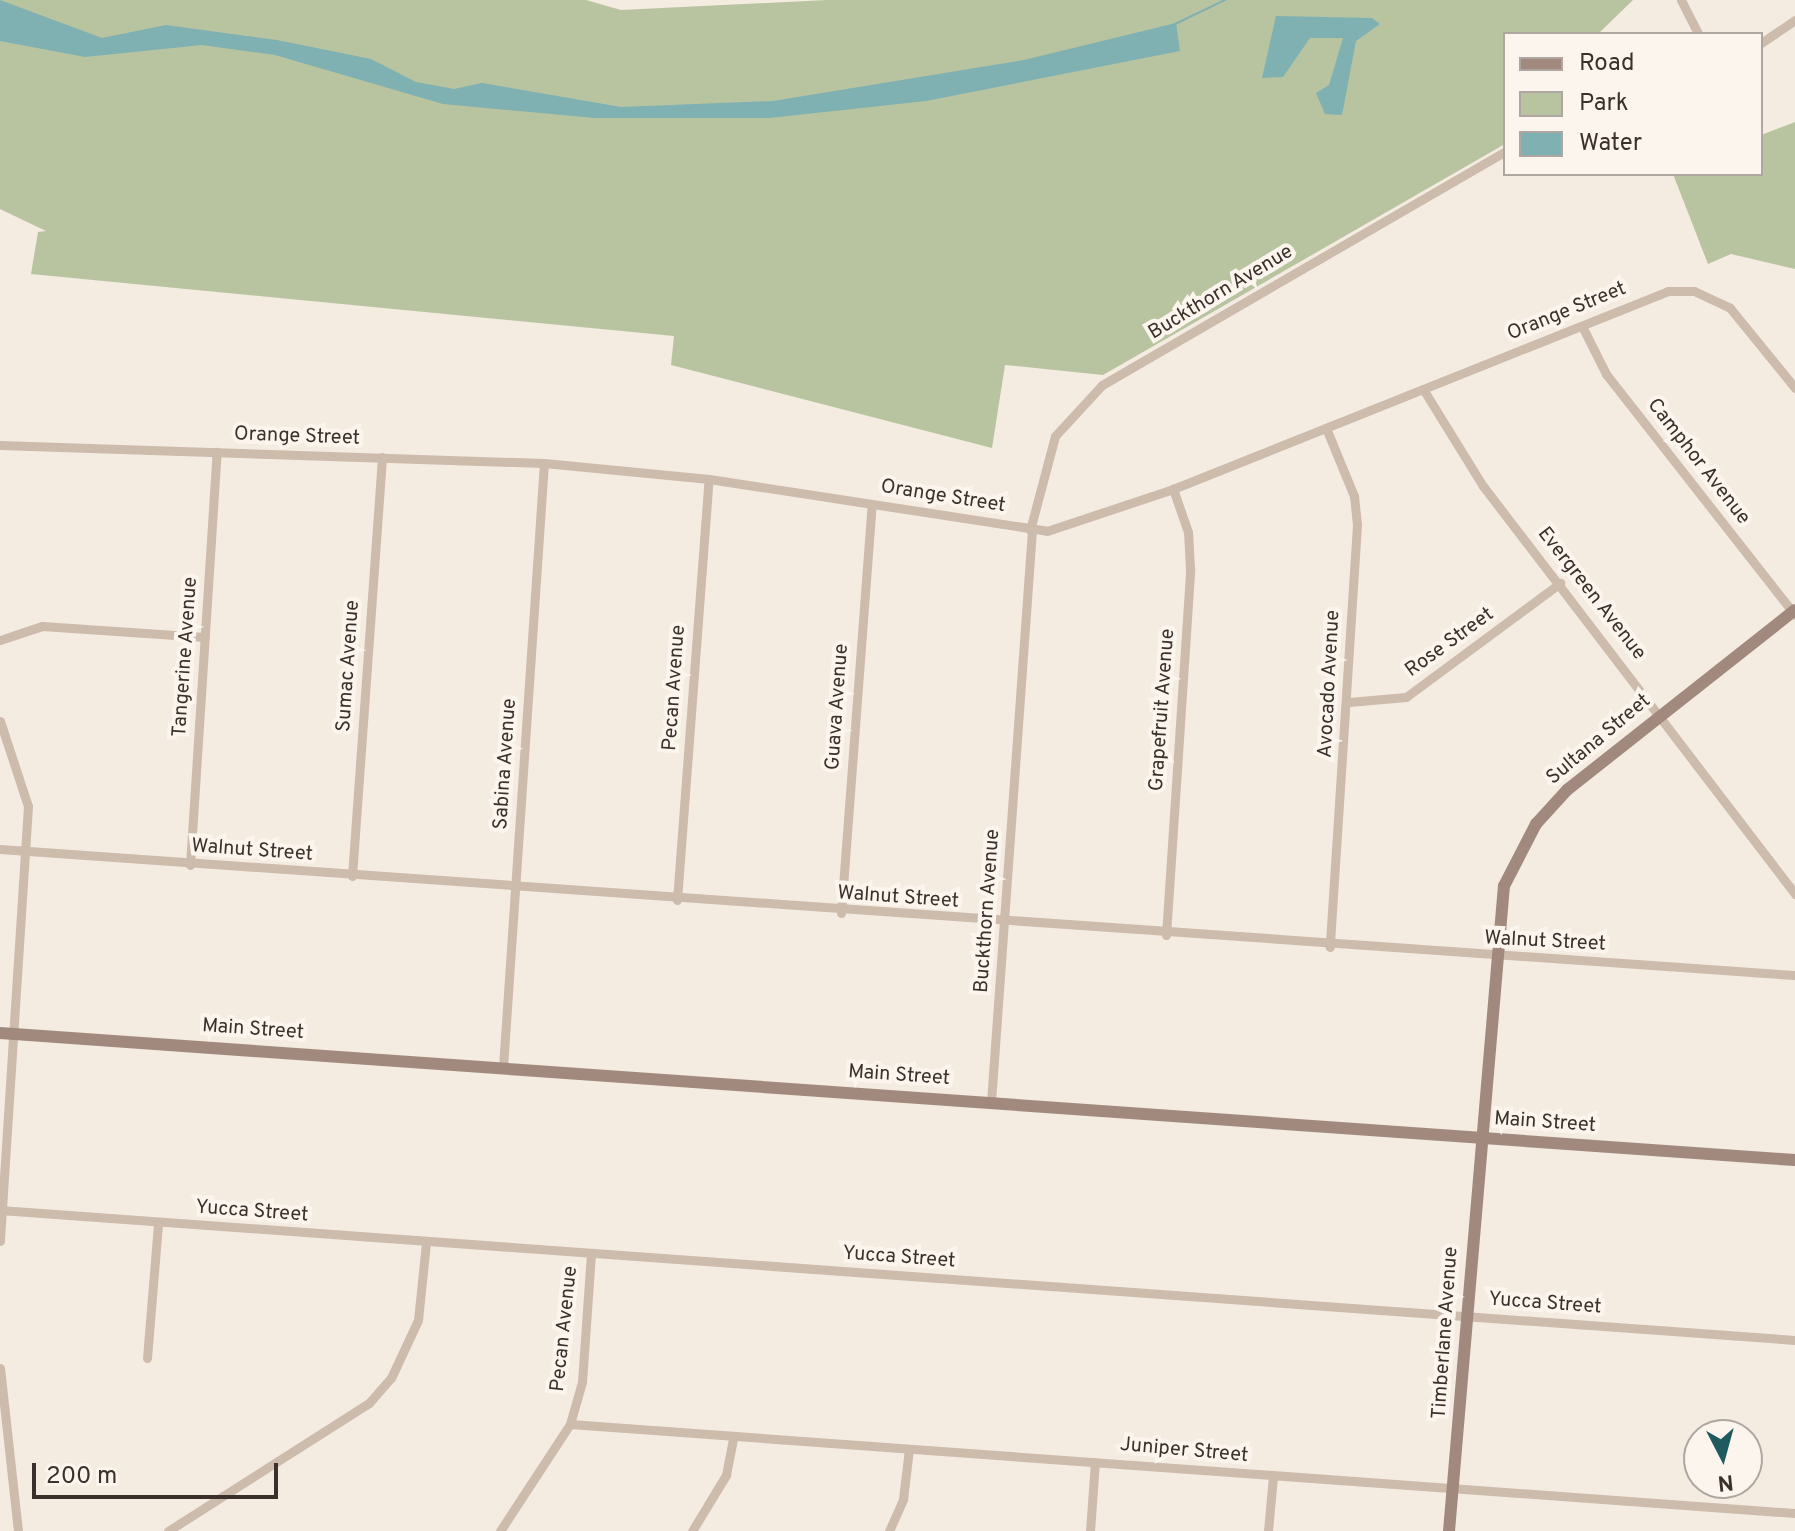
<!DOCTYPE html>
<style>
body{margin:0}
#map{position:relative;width:1795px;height:1531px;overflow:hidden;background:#f4ebe1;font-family:Overpass,sans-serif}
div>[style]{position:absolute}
.green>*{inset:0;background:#b8c4a0}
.water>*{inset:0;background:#7fb0b2}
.stream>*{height:2px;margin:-1px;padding:0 1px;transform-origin:1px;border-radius:1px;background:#7fb0b2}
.street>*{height:9px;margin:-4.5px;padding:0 4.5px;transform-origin:4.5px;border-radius:4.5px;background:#cdbbac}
.secondary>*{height:12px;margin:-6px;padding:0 6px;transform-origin:6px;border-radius:6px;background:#a18a7d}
span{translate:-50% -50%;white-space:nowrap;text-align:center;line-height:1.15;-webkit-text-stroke:8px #fbf5ee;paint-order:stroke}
.street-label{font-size:20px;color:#3b302b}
.legend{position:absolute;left:1503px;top:32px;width:260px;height:144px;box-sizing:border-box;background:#fbf5ee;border:2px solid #aea6a0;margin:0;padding:10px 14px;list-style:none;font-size:24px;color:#3b302b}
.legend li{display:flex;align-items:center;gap:16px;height:40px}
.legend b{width:40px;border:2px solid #aea6a0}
.north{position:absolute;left:1683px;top:1419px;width:80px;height:80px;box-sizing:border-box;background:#fbf5ee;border:2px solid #aea6a0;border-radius:50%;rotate:174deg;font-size:22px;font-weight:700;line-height:32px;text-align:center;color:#3b302b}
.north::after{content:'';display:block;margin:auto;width:28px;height:36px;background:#1f5a5e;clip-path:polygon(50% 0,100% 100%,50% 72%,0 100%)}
.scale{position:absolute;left:32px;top:1463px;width:246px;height:36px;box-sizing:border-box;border:4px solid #3b302b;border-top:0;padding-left:10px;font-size:24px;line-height:28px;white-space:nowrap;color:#3b302b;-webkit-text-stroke:6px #fbf5ee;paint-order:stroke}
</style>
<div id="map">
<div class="green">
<i style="clip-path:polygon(0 0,586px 0,621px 10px,827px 0,1633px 0,1598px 34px,1505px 34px,1505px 144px,1103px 375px,1005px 365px,992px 448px,671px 365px,674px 336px,31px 274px,38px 232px,46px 231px,0 209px)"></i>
<i style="clip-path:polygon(1795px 122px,1795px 269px,1731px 254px,1708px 264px,1673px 174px,1761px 174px,1761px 135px)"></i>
</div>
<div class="water">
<i style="clip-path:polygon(0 0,102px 38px,166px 25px,277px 40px,371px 59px,416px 82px,454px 89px,482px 83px,621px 107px,773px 101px,1024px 60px,1176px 23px,1180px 51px,926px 101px,769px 118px,595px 118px,443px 104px,275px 55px,202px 45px,85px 57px,0 41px)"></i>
<i style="clip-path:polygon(1276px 16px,1372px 18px,1380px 24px,1356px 41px,1342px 115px,1325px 114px,1316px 93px,1329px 85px,1343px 38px,1310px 38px,1283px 77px,1262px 78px)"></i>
</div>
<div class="stream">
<i style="left:1173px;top:25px;width:58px;rotate:-25.7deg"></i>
</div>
<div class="street">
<i style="left:1681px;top:0;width:38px;rotate:63deg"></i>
<i style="left:1761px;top:43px;width:41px;rotate:-34.1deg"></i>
<i style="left:1582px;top:326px;width:54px;rotate:63.4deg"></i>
<i style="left:1606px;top:374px;width:306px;rotate:51.9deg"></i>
<i style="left:1423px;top:389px;width:114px;rotate:58.3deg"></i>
<i style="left:1483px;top:486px;width:514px;rotate:52.59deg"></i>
<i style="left:1326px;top:428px;width:74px;rotate:67.6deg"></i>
<i style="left:1354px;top:496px;width:29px;rotate:84deg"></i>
<i style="left:1357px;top:525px;width:423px;rotate:93.7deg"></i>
<i style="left:0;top:445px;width:544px;rotate:1.9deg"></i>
<i style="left:544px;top:463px;width:166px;rotate:5.5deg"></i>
<i style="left:709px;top:479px;width:342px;rotate:8.7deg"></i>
<i style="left:1047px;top:531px;width:133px;rotate:-18.4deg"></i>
<i style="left:1173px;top:489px;width:533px;rotate:-21.8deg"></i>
<i style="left:1668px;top:291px;width:26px"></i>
<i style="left:1694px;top:291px;width:40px;rotate:25deg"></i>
<i style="left:1730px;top:308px;width:103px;rotate:50.9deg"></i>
<i style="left:1030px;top:530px;width:97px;rotate:-75.1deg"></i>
<i style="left:1055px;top:436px;width:69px;rotate:-47.3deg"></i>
<i style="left:1102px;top:385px;width:466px;rotate:-30.1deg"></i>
<i style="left:0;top:640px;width:44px;rotate:-18.4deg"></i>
<i style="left:42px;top:626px;width:163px;rotate:3.9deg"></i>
<i style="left:1349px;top:702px;width:57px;rotate:-5deg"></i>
<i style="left:1406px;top:697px;width:192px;rotate:-36.5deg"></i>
<i style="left:0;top:721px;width:89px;rotate:71.8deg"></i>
<i style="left:28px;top:806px;width:436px;rotate:93.7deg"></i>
<i style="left:0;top:849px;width:1799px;rotate:4.02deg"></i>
<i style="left:190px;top:865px;width:414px;rotate:-86.3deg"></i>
<i style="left:352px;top:876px;width:420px;rotate:-85.9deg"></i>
<i style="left:677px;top:900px;width:422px;rotate:-85.7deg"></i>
<i style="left:841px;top:913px;width:410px;rotate:-85.7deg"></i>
<i style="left:1166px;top:935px;width:367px;rotate:-86.2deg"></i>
<i style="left:1190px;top:569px;width:37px;rotate:-93deg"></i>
<i style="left:1188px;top:532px;width:46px;rotate:-109.2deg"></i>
<i style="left:503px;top:1067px;width:605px;rotate:-86.12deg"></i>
<i style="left:991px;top:1102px;width:573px;rotate:-85.9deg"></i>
<i style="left:0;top:1210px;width:1800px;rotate:4.14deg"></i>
<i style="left:147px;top:1358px;width:135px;rotate:-85.3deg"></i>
<i style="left:0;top:1368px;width:164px;rotate:83.7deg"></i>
<i style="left:570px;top:1424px;width:1228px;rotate:4.16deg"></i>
<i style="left:168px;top:1531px;width:238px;rotate:-32.5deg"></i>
<i style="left:369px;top:1403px;width:33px;rotate:-49deg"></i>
<i style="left:391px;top:1378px;width:64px;rotate:-65deg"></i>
<i style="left:418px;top:1320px;width:78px;rotate:-84.1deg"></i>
<i style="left:500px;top:1531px;width:128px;rotate:-56.8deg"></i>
<i style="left:570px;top:1424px;width:44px;rotate:-74.1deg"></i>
<i style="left:582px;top:1382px;width:129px;rotate:-86deg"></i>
<i style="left:692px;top:1531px;width:66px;rotate:-58.7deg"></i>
<i style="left:726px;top:1475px;width:38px;rotate:-79deg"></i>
<i style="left:889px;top:1531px;width:35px;rotate:-66deg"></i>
<i style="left:903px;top:1499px;width:50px;rotate:-83.2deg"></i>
<i style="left:1090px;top:1531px;width:69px;rotate:-85.9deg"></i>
<i style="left:1268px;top:1531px;width:55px;rotate:-84.8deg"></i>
</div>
<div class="secondary">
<i style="left:0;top:1033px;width:1799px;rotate:4.05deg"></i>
<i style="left:1449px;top:1531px;width:647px;rotate:-85.13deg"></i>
<i style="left:1504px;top:886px;width:70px;rotate:-62.7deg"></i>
<i style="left:1536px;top:824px;width:46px;rotate:-47.6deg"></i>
<i style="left:1567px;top:790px;width:290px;rotate:-38.3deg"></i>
</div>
<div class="street-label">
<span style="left:1221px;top:293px;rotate:-31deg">Buckthorn Avenue</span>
<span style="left:1567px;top:312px;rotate:-22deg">Orange Street</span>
<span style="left:297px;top:437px;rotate:2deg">Orange Street</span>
<span style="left:1698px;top:462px;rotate:52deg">Camphor Avenue</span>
<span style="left:943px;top:497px;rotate:9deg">Orange Street</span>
<span style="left:1591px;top:594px;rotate:52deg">Evergreen Avenue</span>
<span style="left:1450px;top:643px;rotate:-36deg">Rose Street</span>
<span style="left:186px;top:657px;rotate:-86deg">Tangerine Avenue</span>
<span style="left:349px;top:666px;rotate:-86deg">Sumac Avenue</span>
<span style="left:1330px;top:684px;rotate:-87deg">Avocado Avenue</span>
<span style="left:675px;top:688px;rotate:-86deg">Pecan Avenue</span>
<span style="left:838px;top:707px;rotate:-86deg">Guava Avenue</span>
<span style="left:1163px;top:710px;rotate:-86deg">Grapefruit Avenue</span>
<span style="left:1599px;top:740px;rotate:-40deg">Sultana Street</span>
<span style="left:506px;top:764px;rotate:-86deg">Sabina Avenue</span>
<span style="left:252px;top:851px;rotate:4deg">Walnut Street</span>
<span style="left:898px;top:898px;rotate:4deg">Walnut Street</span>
<span style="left:988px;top:911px;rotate:-86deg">Buckthorn Avenue</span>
<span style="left:1545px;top:942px;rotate:3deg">Walnut Street</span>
<span style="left:253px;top:1030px;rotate:4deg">Main Street</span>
<span style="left:899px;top:1076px;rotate:4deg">Main Street</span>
<span style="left:1545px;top:1123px;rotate:4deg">Main Street</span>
<span style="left:252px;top:1212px;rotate:4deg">Yucca Street</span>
<span style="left:899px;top:1258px;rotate:4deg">Yucca Street</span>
<span style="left:1545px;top:1304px;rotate:4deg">Yucca Street</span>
<span style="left:565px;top:1329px;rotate:-84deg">Pecan Avenue</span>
<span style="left:1446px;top:1333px;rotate:-86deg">Timberlane Avenue</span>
<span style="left:1184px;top:1451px;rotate:5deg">Juniper Street</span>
</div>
<ul class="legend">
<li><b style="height:10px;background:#a18a7d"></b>Road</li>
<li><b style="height:22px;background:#b8c4a0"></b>Park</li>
<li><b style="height:22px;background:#7fb0b2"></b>Water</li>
</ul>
<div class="north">N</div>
<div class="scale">200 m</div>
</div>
